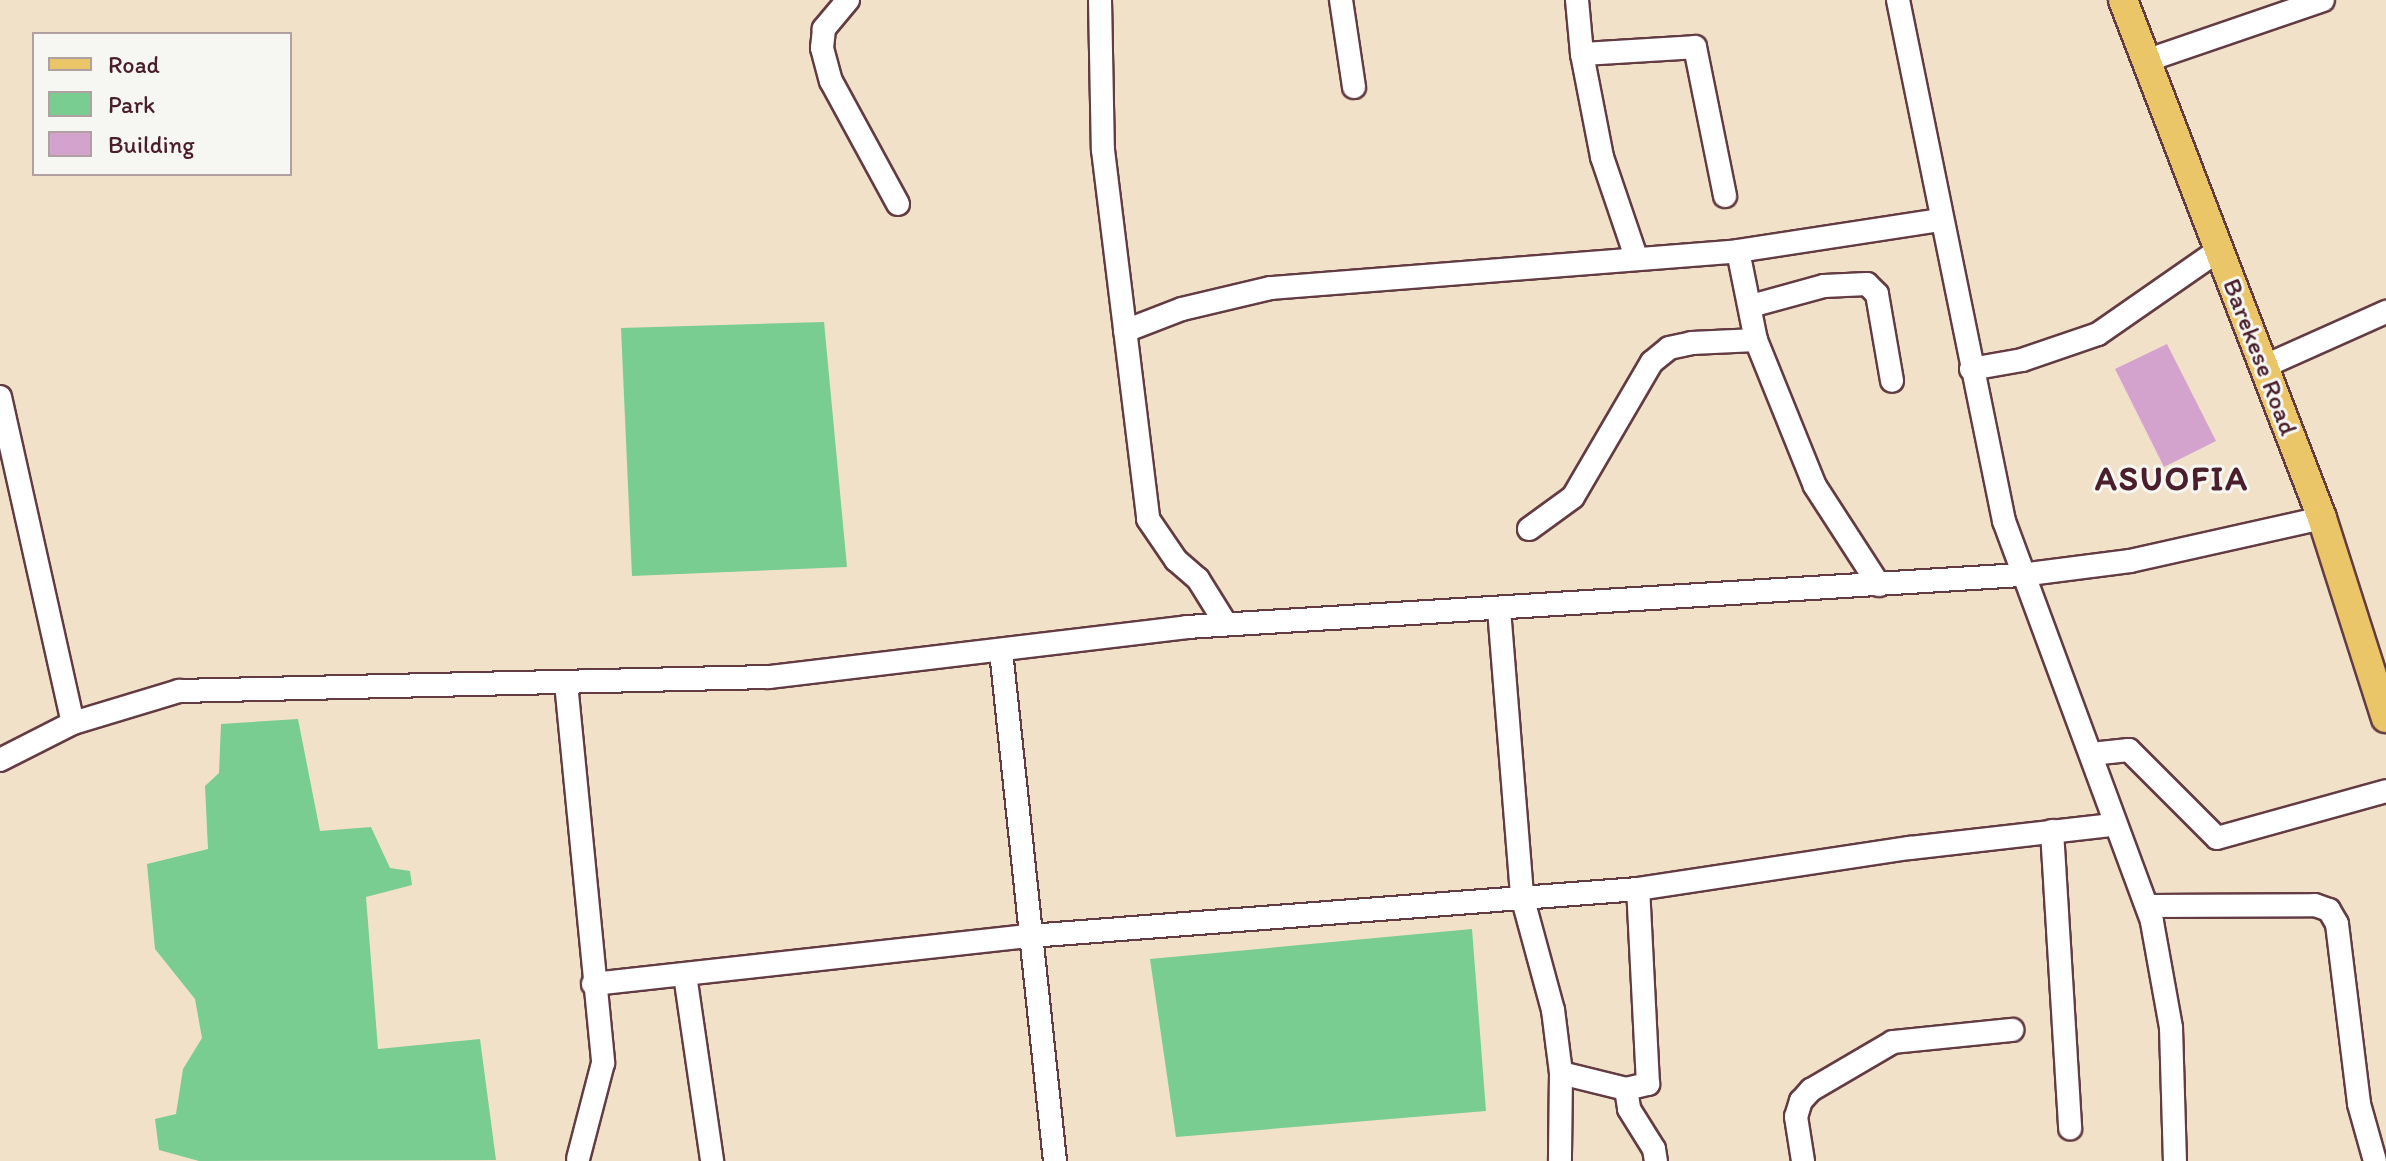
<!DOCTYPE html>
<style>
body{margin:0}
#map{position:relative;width:2386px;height:1161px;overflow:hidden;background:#f2e1c9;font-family:Itim,sans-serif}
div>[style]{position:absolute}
.green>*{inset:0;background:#79cd91}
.building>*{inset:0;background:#d3a3ce}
.roads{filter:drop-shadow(2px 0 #633c43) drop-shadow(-2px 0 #633c43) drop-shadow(0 2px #633c43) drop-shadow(0 -2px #633c43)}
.minor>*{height:22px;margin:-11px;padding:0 11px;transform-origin:11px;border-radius:11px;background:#fff}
.major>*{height:28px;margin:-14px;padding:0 14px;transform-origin:14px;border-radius:14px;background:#ebc669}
span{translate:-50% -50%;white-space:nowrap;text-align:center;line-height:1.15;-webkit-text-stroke:6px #f6f6f2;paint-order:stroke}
.street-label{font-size:26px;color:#4a1f2b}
.district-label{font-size:34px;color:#4a1f2b;font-weight:700;letter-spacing:2px}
.legend{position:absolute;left:32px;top:32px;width:260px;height:144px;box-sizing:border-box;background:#f6f6f2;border:2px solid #b1a0a2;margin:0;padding:10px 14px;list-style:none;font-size:24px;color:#4a1f2b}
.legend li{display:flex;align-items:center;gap:16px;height:40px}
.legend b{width:40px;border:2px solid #b1a0a2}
</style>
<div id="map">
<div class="green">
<i style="clip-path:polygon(824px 322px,847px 567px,632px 576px,621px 328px)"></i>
<i style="clip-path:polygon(298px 719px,320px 831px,371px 827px,390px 868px,410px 871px,412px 885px,366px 897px,378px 1049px,480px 1039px,496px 1160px,199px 1161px,159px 1150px,155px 1119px,176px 1114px,183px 1069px,202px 1038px,195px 999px,155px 949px,147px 864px,208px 849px,205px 786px,219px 773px,221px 724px)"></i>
<i style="clip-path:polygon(1472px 929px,1486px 1111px,1176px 1137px,1150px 959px)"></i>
</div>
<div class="building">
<i style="clip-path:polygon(2167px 344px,2216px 441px,2164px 467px,2115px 369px)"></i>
</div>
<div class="roads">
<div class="minor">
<i style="left:848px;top:0;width:38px;rotate:130deg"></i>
<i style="left:824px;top:29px;width:19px;rotate:96deg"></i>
<i style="left:822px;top:48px;width:34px;rotate:75deg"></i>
<i style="left:831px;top:81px;width:140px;rotate:61.4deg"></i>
<i style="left:1100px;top:0;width:150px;rotate:88.9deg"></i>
<i style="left:1103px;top:150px;width:372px;rotate:83deg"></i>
<i style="left:1148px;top:519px;width:50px;rotate:55.7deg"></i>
<i style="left:1176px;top:560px;width:29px;rotate:41deg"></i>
<i style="left:1198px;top:579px;width:53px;rotate:58.1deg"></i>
<i style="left:1341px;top:0;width:88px;rotate:81.5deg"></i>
<i style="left:1577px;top:0;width:54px;rotate:84.7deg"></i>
<i style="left:1582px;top:54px;width:105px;rotate:79deg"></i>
<i style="left:1602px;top:157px;width:106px;rotate:71.2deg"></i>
<i style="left:1898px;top:0;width:532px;rotate:78.5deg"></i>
<i style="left:2004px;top:521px;width:427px;rotate:69.7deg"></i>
<i style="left:2152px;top:922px;width:108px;rotate:79.8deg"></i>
<i style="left:2171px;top:1028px;width:133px;rotate:88.3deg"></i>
<i style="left:1582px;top:54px;width:113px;rotate:-3.5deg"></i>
<i style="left:1695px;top:47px;width:152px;rotate:78.6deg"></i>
<i style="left:2145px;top:61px;width:188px;rotate:-18.9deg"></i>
<i style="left:1738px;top:251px;width:91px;rotate:78.6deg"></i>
<i style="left:1756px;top:340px;width:157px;rotate:68deg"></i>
<i style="left:1815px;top:486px;width:118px;rotate:57.1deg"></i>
<i style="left:1751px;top:306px;width:76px;rotate:-15.3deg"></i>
<i style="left:1824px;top:286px;width:43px;rotate:-2.7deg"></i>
<i style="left:1867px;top:284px;width:14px;rotate:45deg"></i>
<i style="left:1877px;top:294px;width:88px;rotate:80.2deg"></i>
<i style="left:1125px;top:331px;width:61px;rotate:-21.1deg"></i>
<i style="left:1182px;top:309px;width:91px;rotate:-13.3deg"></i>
<i style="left:1271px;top:288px;width:468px;rotate:-4.5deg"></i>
<i style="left:1738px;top:251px;width:204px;rotate:-8.7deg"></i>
<i style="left:2265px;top:366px;width:133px;rotate:-24.1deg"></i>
<i style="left:1971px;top:369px;width:52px;rotate:-10deg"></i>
<i style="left:2022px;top:360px;width:80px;rotate:-18.9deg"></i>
<i style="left:2098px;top:334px;width:147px;rotate:-34.8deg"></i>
<i style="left:0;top:397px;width:334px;rotate:77.4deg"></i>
<i style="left:1529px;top:529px;width:54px;rotate:-36deg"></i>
<i style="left:1573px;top:497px;width:156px;rotate:-59.7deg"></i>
<i style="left:1652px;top:362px;width:22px;rotate:-39deg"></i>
<i style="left:1669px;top:348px;width:24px;rotate:-12deg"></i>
<i style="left:1692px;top:343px;width:64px;rotate:-2.7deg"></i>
<i style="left:1499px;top:609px;width:288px;rotate:85.4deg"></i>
<i style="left:1522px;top:896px;width:118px;rotate:74.8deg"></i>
<i style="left:1553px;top:1010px;width:64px;rotate:82.8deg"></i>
<i style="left:1561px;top:1073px;width:88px;rotate:90.7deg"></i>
<i style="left:1001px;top:651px;width:513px;rotate:83.96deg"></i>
<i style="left:566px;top:683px;width:382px;rotate:84.4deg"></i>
<i style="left:603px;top:1063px;width:99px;rotate:104.6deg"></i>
<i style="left:2091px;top:754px;width:38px;rotate:-6deg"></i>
<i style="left:2129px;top:750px;width:124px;rotate:45deg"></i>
<i style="left:2217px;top:838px;width:175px;rotate:-15.5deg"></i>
<i style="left:0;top:760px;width:82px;rotate:-26.9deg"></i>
<i style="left:73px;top:723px;width:111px;rotate:-16.8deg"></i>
<i style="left:179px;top:691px;width:590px;rotate:-1.36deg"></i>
<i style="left:769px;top:677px;width:421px;rotate:-6.8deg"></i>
<i style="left:1187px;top:627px;width:836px;rotate:-3.57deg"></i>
<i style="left:2021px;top:575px;width:110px;rotate:-7.3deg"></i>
<i style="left:2130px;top:561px;width:197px;rotate:-12.6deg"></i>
<i style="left:2052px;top:831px;width:298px;rotate:86.5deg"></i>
<i style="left:2148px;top:906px;width:167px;rotate:-0.3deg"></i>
<i style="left:2315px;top:905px;width:15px;rotate:20deg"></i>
<i style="left:2329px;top:910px;width:16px;rotate:60deg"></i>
<i style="left:2337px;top:924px;width:181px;rotate:83deg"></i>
<i style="left:2359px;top:1104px;width:59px;rotate:74.3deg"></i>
<i style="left:685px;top:975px;width:188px;rotate:81.7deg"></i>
<i style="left:593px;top:984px;width:440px;rotate:-6.3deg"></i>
<i style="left:1030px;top:936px;width:610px;rotate:-4.42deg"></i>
<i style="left:1638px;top:889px;width:275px;rotate:-8.6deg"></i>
<i style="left:1910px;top:848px;width:204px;rotate:-6.5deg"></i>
<i style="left:1561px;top:1073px;width:67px;rotate:13.8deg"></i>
<i style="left:1626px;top:1089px;width:23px;rotate:-13deg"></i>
<i style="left:1648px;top:1084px;width:195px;rotate:-92.9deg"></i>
<i style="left:1626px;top:1089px;width:20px;rotate:81deg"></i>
<i style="left:1629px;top:1109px;width:47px;rotate:58deg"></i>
<i style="left:1654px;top:1149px;width:12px;rotate:81deg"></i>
<i style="left:1803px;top:1161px;width:45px;rotate:-99deg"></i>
<i style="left:1796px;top:1117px;width:17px;rotate:-73deg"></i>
<i style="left:1801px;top:1101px;width:15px;rotate:-48deg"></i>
<i style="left:1811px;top:1090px;width:95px;rotate:-30.3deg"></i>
<i style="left:1893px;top:1042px;width:120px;rotate:-5.8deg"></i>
</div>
<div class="major">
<i style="left:2123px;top:0;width:555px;rotate:68.98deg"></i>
<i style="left:2322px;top:518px;width:210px;rotate:72.3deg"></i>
</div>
</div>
<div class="street-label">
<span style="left:2260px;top:357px;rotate:69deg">Barekese Road</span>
</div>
<div class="district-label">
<span style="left:2172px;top:479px">ASUOFIA</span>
</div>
<ul class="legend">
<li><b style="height:10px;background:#ebc669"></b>Road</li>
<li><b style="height:22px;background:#79cd91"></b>Park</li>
<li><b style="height:22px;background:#d3a3ce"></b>Building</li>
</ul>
</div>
